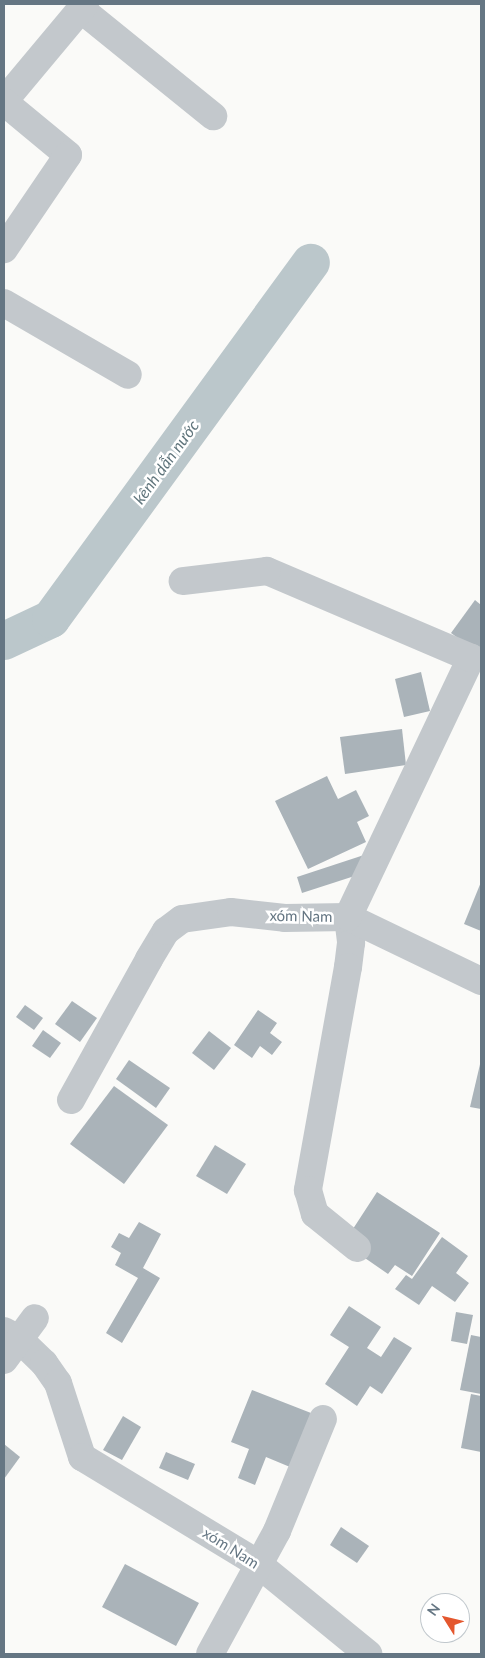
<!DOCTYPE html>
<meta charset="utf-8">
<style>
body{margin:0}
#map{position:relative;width:485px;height:1658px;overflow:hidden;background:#fafaf8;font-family:Lato,sans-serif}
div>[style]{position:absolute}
.canal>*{height:38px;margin:-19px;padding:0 19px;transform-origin:19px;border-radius:19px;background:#bbc7cb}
.building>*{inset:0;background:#aab3b9}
.minor>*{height:28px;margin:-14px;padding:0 14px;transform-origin:14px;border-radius:14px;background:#c3c8cc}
span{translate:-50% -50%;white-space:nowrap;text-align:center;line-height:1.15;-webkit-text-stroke:5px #fff;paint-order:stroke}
.street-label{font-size:15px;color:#657683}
.water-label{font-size:16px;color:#60757c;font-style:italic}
.frame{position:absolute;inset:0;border:5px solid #657683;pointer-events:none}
.north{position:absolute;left:420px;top:1593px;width:50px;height:50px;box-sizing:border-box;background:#fff;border:1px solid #c1c8cd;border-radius:50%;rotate:306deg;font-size:14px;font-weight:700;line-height:20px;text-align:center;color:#657683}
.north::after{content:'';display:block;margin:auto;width:18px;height:22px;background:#e4572e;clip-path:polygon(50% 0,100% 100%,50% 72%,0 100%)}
</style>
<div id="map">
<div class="canal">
<i style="left:4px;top:641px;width:52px;rotate:-25.1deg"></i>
<i style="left:51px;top:619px;width:441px;rotate:-53.9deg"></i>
</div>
<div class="building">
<i style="clip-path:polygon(475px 600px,481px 605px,481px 655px,451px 633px)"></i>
<i style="clip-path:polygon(421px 672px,430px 711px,404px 717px,395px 679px)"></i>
<i style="clip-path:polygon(402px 729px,406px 765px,345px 774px,340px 737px)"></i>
<i style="clip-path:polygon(327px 776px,338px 799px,356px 790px,369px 816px,357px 822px,366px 842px,308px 869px,275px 801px)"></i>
<i style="clip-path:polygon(364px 855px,370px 871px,302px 893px,297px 877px)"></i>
<i style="clip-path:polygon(481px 882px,481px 931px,464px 924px)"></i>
<i style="clip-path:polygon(72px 1001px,97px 1018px,80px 1042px,55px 1024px)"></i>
<i style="clip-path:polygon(25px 1005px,43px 1018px,34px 1030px,16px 1017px)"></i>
<i style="clip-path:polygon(258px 1010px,277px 1023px,270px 1033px,282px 1042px,272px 1055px,260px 1046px,252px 1058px,234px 1045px)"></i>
<i style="clip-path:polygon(43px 1030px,61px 1043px,50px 1058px,32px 1046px)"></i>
<i style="clip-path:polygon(209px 1031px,231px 1048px,214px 1070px,192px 1053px)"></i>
<i style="clip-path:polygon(129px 1060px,170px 1088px,156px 1108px,116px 1079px)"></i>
<i style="clip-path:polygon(481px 1060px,481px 1109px,470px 1107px)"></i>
<i style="clip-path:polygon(114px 1086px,168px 1125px,124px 1184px,70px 1144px)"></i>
<i style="clip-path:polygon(215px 1145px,246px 1164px,227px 1194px,196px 1176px)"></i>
<i style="clip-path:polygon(377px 1192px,440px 1233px,412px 1276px,395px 1265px,388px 1274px,362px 1256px,349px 1235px)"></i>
<i style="clip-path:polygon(139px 1222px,161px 1234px,143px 1268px,160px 1278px,122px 1343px,106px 1333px,138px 1278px,115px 1265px,121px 1253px,111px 1247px,119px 1233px,129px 1238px)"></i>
<i style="clip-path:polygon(442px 1237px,468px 1256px,456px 1273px,469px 1283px,455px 1302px,432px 1286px,419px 1305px,395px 1289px,406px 1275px,412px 1279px)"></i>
<i style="clip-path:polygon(349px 1306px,381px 1327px,367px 1348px,381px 1357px,394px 1337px,412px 1348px,382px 1394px,370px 1386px,357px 1406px,325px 1384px,349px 1347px,330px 1335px)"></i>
<i style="clip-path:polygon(456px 1312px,473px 1315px,467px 1344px,451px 1341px)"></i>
<i style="clip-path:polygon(471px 1335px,481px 1337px,481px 1394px,460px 1390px)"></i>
<i style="clip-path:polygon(252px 1390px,311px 1413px,290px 1467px,266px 1457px,255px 1485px,238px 1478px,249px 1449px,231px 1442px)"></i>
<i style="clip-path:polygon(471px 1394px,481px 1396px,481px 1452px,461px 1448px)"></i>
<i style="clip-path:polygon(123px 1416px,141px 1427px,122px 1460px,103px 1450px)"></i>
<i style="clip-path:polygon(4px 1444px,20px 1457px,4px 1479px)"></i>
<i style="clip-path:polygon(166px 1452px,195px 1464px,188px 1480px,159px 1468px)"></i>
<i style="clip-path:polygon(341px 1527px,369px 1546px,357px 1563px,330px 1545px)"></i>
<i style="clip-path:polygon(125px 1564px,199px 1603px,176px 1646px,102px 1607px)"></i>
</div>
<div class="minor">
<i style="left:82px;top:10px;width:169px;rotate:39deg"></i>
<i style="left:4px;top:101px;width:126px;rotate:-50.1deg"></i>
<i style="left:4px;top:102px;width:83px;rotate:39.6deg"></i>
<i style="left:68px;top:155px;width:114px;rotate:124.2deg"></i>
<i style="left:4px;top:303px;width:143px;rotate:30.1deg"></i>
<i style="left:348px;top:917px;width:26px;rotate:83deg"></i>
<i style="left:351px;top:943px;width:24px;rotate:97deg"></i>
<i style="left:348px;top:967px;width:227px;rotate:100.2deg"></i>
<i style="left:308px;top:1190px;width:25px;rotate:74deg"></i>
<i style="left:315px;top:1214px;width:54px;rotate:39deg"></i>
<i style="left:348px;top:917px;width:148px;rotate:25.7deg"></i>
<i style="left:71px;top:1100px;width:161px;rotate:-61deg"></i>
<i style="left:149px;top:959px;width:33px;rotate:-59deg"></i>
<i style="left:166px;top:931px;width:20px;rotate:-37deg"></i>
<i style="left:182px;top:919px;width:49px;rotate:-8.1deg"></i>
<i style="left:231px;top:912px;width:54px;rotate:6.3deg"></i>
<i style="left:285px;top:918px;width:63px;rotate:-0.9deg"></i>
<i style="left:348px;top:917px;width:287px;rotate:-64.6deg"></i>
<i style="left:471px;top:658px;width:222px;rotate:-156.9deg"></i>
<i style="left:267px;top:571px;width:85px;rotate:173.2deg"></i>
<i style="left:4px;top:1331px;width:17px;rotate:28deg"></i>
<i style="left:19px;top:1339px;width:35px;rotate:44deg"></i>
<i style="left:44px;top:1363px;width:24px;rotate:55deg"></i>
<i style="left:58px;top:1383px;width:78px;rotate:72deg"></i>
<i style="left:82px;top:1457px;width:205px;rotate:31.2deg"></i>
<i style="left:257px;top:1563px;width:144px;rotate:39.3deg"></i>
<i style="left:4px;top:1360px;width:52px;rotate:-53.6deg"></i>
<i style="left:210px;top:1654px;width:140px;rotate:-61.4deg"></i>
<i style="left:277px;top:1531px;width:121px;rotate:-67.7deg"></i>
</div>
<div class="street-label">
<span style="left:301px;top:916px;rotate:1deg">xóm Nam</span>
<span style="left:231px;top:1548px;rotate:32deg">xóm Nam</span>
</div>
<div class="water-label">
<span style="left:166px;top:462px;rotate:-54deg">kênh dẫn nước</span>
</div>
<div class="frame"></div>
<div class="north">N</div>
</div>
